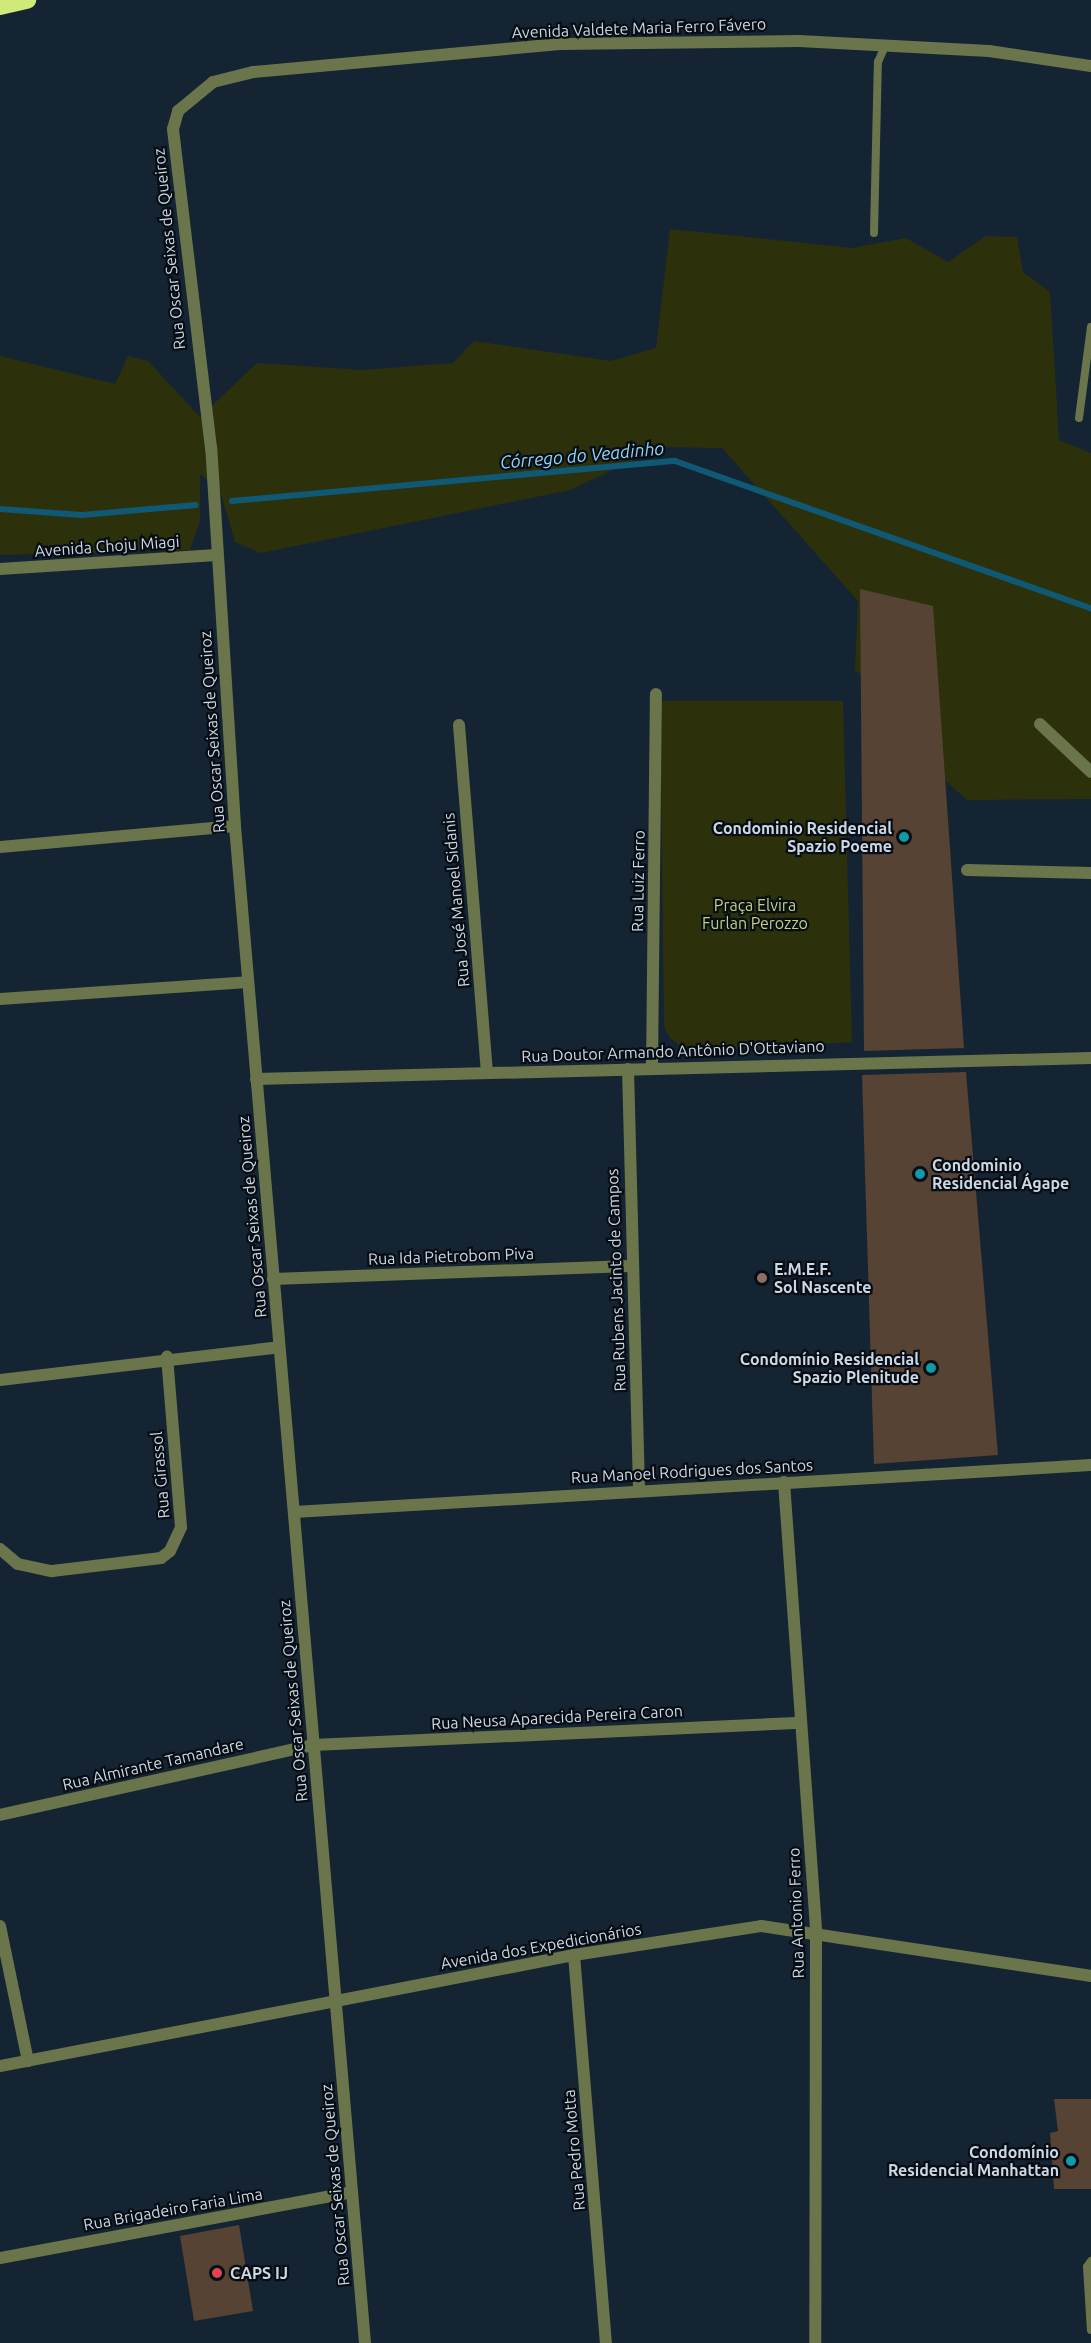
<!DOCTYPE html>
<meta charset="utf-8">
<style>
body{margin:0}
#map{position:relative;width:1091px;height:2343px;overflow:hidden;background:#152433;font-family:Ubuntu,sans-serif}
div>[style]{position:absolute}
.green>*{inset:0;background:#2c310c}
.stream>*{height:6px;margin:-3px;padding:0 3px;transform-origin:3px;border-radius:3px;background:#105974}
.building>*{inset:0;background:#564334}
.service>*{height:8px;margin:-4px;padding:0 4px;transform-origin:4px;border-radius:4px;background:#6a754b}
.minor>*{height:12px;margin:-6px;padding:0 6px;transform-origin:6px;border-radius:6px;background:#6a754b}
.tertiary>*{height:12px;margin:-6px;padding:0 6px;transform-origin:6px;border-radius:6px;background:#6a754b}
.motorway>*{height:18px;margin:-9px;padding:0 9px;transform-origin:9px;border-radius:9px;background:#cfe97a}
.dots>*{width:16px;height:16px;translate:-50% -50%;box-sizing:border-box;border:3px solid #070d14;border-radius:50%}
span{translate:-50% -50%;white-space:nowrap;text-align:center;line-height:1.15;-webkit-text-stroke:4.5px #070d14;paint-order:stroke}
.street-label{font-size:16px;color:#ced8e2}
.poi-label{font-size:16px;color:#ced8e2;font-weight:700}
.right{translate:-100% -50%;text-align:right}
.left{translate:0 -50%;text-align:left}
.park-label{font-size:16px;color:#c2d17d}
.water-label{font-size:18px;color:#8dd6f9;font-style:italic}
</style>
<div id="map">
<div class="green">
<i style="clip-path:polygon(670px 229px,852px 248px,906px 238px,948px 262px,986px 236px,1017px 237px,1023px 272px,1050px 292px,1059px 440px,1091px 453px,1091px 799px,967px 800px,918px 756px,896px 689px,855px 671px,858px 601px,722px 448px,661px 447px,570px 490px,261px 553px,235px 542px,220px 490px,200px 474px,200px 521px,190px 550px,0 555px,0 356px,115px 384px,128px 356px,148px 361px,200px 417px,257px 363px,363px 370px,453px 363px,474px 341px,611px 361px,656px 348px)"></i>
<i style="clip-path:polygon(660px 701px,843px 701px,852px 1042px,689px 1052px,669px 1037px,664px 1026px)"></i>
</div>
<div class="stream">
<i style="left:232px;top:501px;width:445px;rotate:-5.2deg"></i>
<i style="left:675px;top:461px;width:441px;rotate:19.5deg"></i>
<i style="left:0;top:509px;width:82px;rotate:4.2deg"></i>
<i style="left:82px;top:515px;width:114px;rotate:-5deg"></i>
</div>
<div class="building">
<i style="clip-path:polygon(860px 589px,933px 606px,964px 1048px,864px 1051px)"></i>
<i style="clip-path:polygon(966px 1072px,998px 1455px,874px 1464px,862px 1075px)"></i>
<i style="clip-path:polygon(1054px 2099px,1091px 2099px,1091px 2189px,1054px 2189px,1050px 2133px,1058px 2131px)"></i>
<i style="clip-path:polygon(239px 2225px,253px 2311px,194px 2321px,180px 2236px)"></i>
</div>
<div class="service">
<i style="left:874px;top:233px;width:171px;rotate:-88.7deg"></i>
<i style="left:878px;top:62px;width:17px;rotate:-66deg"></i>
<i style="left:1079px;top:418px;width:92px;rotate:-82.5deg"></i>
<i style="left:1091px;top:2261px;width:7px;rotate:124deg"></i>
<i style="left:1087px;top:2267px;width:63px;rotate:86.4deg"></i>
</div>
<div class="minor">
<i style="left:0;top:569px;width:217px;rotate:-3.7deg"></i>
<i style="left:1040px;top:724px;width:70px;rotate:43.3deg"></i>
<i style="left:459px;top:725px;width:349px;rotate:85.4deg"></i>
<i style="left:0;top:847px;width:236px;rotate:-5.1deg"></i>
<i style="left:967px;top:870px;width:124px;rotate:1.4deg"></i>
<i style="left:0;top:999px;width:248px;rotate:-3.9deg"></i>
<i style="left:652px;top:1068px;width:374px;rotate:-89.4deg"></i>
<i style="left:628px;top:1069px;width:420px;rotate:88.5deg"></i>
<i style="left:256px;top:1079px;width:835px;rotate:-1.44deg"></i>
<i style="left:273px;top:1279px;width:357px;rotate:-2.1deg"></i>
<i style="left:0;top:1380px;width:281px;rotate:-6.7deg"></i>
<i style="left:784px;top:1482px;width:451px;rotate:85.9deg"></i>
<i style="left:816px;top:1932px;width:411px;rotate:90.1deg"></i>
<i style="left:294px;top:1512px;width:798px;rotate:-3.37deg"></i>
<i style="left:0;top:1549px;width:23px;rotate:40deg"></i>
<i style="left:18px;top:1564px;width:35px;rotate:12deg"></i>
<i style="left:52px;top:1571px;width:110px;rotate:-6.8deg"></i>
<i style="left:161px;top:1558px;width:11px;rotate:-38deg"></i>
<i style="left:170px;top:1551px;width:26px;rotate:-65deg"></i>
<i style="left:181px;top:1527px;width:171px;rotate:-94.7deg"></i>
<i style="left:0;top:1815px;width:321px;rotate:-12.6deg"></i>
<i style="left:313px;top:1745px;width:488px;rotate:-2.6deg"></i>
<i style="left:0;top:1926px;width:138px;rotate:78.3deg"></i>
<i style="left:574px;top:1955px;width:389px;rotate:85.3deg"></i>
<i style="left:0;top:2258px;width:358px;rotate:-10.6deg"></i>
</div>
<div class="tertiary">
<i style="left:0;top:2066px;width:585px;rotate:-10.94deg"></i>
<i style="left:574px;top:1955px;width:189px;rotate:-8.8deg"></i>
<i style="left:761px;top:1926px;width:334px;rotate:8.6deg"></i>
<i style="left:365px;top:2343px;width:1523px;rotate:-94.9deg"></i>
<i style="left:235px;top:826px;width:379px;rotate:-93.6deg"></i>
<i style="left:211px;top:448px;width:321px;rotate:-96.8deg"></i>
<i style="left:173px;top:129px;width:19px;rotate:-74deg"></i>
<i style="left:178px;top:111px;width:45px;rotate:-39.6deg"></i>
<i style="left:213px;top:82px;width:41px;rotate:-14deg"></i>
<i style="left:253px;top:72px;width:308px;rotate:-5.2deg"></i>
<i style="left:560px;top:44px;width:239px;rotate:-0.7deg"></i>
<i style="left:799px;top:41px;width:190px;rotate:3deg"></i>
<i style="left:989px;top:51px;width:103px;rotate:8.4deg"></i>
</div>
<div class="motorway">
<i style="left:0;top:6px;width:28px;rotate:-13deg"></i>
</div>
<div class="dots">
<i style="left:904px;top:837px;background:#0f9aa8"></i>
<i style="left:920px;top:1174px;background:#0f9aa8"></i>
<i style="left:762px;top:1278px;background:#8d6e63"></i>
<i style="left:931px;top:1368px;background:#0f9aa8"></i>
<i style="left:1071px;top:2161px;background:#0f9aa8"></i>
<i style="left:217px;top:2273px;background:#e0444e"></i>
</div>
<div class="street-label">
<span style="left:639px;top:28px;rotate:-2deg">Avenida Valdete Maria Ferro Fávero</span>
<span style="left:169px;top:249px;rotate:-96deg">Rua Oscar Seixas de Queiroz</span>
<span style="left:107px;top:546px;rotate:-4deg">Avenida Choju Miagi</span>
<span style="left:212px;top:732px;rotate:-94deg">Rua Oscar Seixas de Queiroz</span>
<span style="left:638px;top:881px;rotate:-89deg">Rua Luiz Ferro</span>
<span style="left:456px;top:900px;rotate:-95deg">Rua José Manoel Sidanis</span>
<span style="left:673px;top:1051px;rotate:-2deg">Rua Doutor Armando Antônio D'Ottaviano</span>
<span style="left:252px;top:1217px;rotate:-95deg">Rua Oscar Seixas de Queiroz</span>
<span style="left:451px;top:1256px;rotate:-2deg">Rua Ida Pietrobom Piva</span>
<span style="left:616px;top:1280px;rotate:-92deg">Rua Rubens Jacinto de Campos</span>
<span style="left:692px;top:1471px;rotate:-3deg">Rua Manoel Rodrigues dos Santos</span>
<span style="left:160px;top:1475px;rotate:-95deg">Rua Girassol</span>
<span style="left:293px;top:1701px;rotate:-95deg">Rua Oscar Seixas de Queiroz</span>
<span style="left:557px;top:1717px;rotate:-3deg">Rua Neusa Aparecida Pereira Caron</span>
<span style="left:153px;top:1764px;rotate:-13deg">Rua Almirante Tamandare</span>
<span style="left:796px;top:1913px;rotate:-92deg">Rua Antonio Ferro</span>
<span style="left:541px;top:1946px;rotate:-10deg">Avenida dos Expedicionários</span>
<span style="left:574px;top:2150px;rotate:-95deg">Rua Pedro Motta</span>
<span style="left:335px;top:2185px;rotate:-95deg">Rua Oscar Seixas de Queiroz</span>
<span style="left:173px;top:2209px;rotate:-10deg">Rua Brigadeiro Faria Lima</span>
</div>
<div class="poi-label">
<span class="right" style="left:892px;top:837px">Condominio Residencial<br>Spazio Poeme</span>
<span class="left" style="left:932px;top:1174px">Condominio<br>Residencial Ágape</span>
<span class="left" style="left:774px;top:1278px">E.M.E.F.<br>Sol Nascente</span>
<span class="right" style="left:919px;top:1368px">Condomínio Residencial<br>Spazio Plenitude</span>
<span class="right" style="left:1059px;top:2161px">Condomínio<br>Residencial Manhattan</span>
<span class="left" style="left:230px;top:2273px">CAPS IJ</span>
</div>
<div class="park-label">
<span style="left:755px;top:914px">Praça Elvira<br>Furlan Perozzo</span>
</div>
<div class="water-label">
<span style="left:582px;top:455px;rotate:-5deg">Córrego do Veadinho</span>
</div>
</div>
